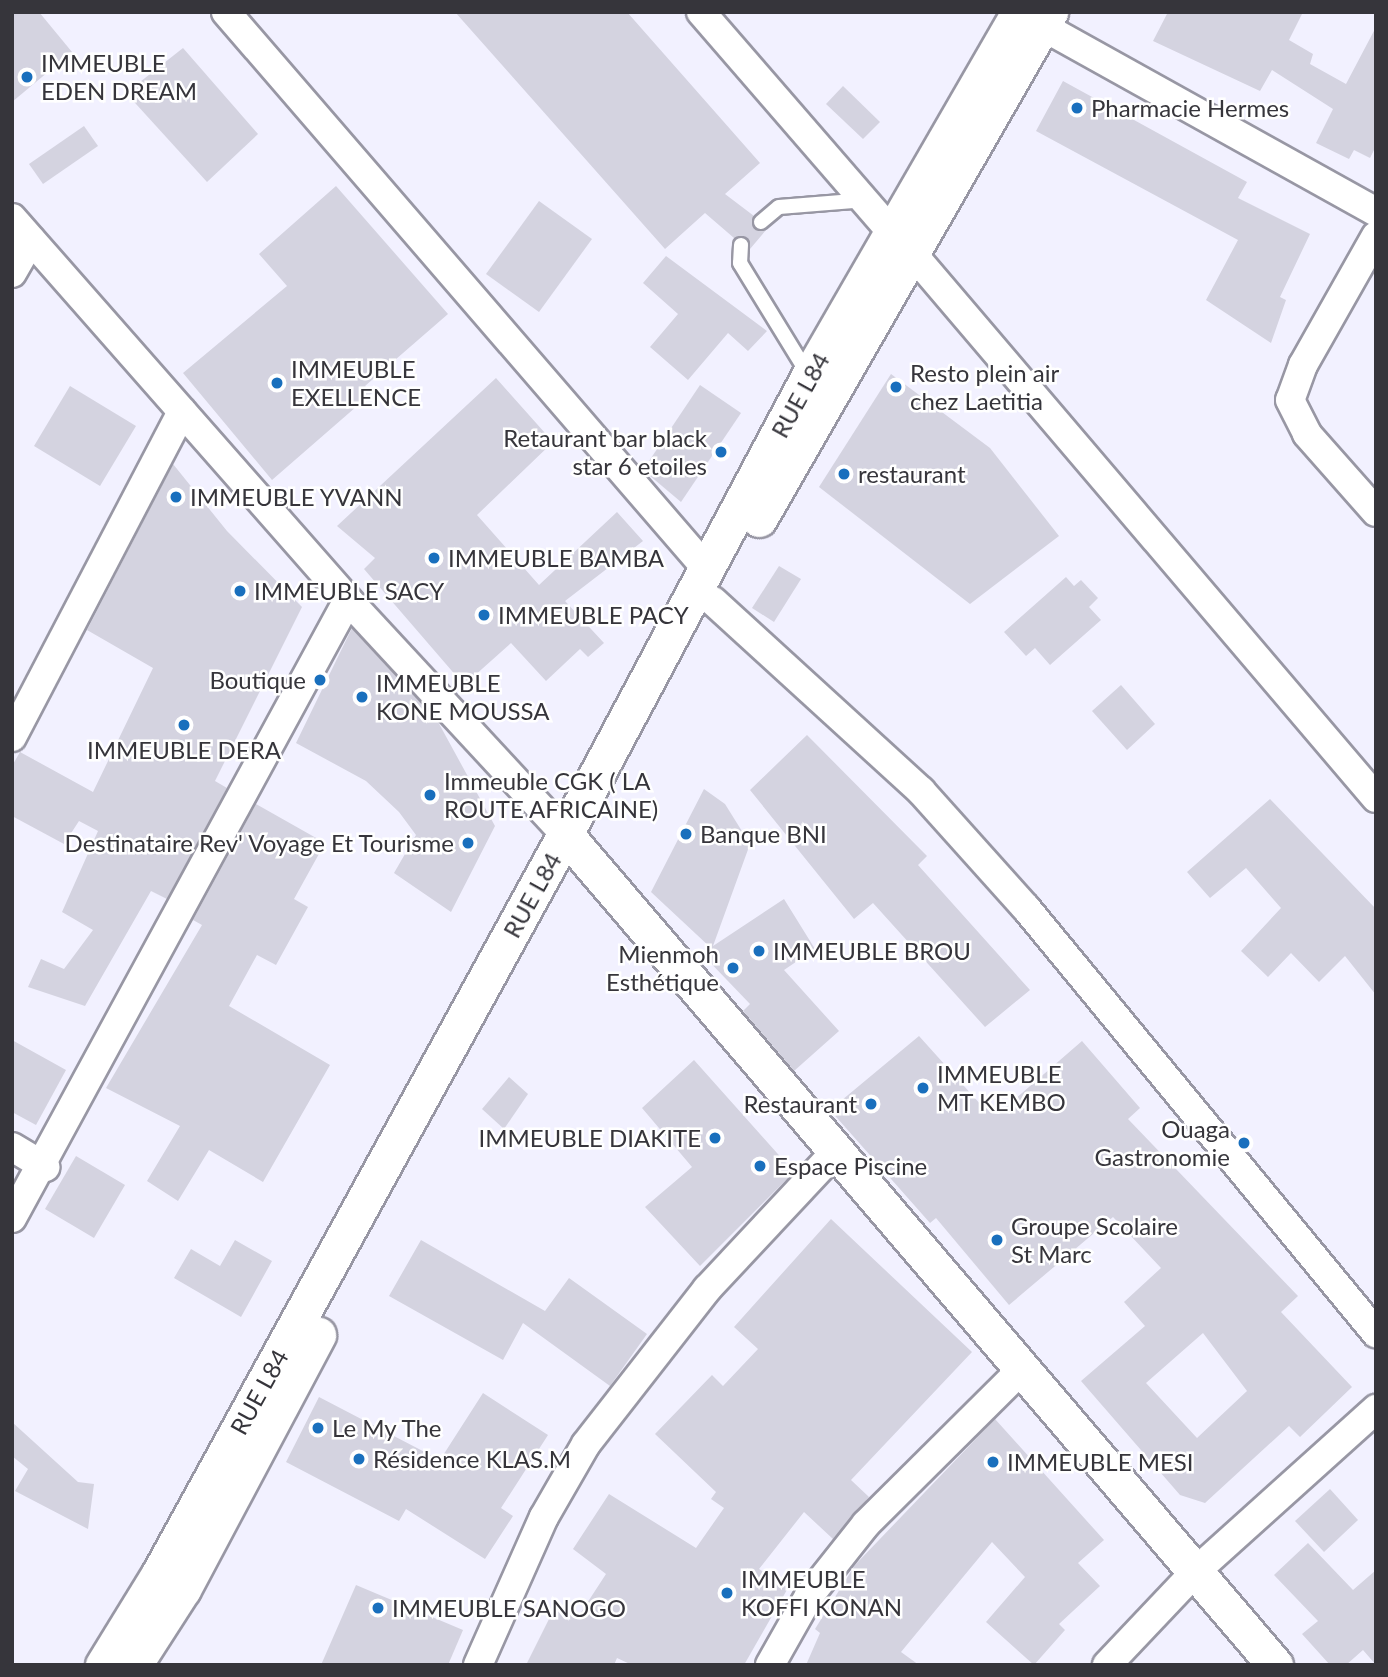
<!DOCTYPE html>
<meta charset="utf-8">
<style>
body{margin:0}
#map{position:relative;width:1388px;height:1677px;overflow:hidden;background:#f2f1ff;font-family:Lato,sans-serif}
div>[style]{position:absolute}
.building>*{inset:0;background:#d4d3e0}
.roads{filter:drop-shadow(2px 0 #9897a4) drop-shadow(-2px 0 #9897a4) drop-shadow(0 2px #9897a4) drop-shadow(0 -2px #9897a4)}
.service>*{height:14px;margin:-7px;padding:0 7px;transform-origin:7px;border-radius:7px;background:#fff}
.minor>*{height:28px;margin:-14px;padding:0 14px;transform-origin:14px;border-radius:14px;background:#fff}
.tertiary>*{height:35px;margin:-17.5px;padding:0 17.5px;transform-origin:17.5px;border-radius:17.5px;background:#fff}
.dots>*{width:19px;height:19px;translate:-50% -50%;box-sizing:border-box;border:4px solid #fff;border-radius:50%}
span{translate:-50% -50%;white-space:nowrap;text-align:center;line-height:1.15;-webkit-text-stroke:5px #fff;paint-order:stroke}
.poi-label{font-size:24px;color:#36353b}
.left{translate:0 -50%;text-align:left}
.right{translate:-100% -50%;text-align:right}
.street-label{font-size:24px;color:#36353b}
.frame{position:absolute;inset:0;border:14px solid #36353b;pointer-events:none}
</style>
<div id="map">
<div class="building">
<i style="clip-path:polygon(12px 12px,39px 12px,72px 52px,12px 102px)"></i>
<i style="clip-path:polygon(455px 12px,627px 12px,760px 163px,725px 194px,754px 216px,754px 229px,766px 230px,750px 249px,747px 237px,734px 238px,705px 213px,665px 249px)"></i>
<i style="clip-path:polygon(1168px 12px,1303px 12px,1289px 40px,1313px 54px,1310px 64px,1346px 84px,1376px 27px,1376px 146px,1370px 158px,1354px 150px,1349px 159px,1316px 143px,1333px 109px,1272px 70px,1260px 91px,1153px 41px)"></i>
<i style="clip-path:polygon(183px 48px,258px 134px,207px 182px,126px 93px)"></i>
<i style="clip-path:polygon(1063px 81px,1247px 182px,1238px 198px,1310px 234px,1280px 297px,1286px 300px,1271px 343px,1206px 300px,1238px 240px,1036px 131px)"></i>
<i style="clip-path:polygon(843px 86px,880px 122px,863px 139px,826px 104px)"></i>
<i style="clip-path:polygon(84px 126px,98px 146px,43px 184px,29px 164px)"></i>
<i style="clip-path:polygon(336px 186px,448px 314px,365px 386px,372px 393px,272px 480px,183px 373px,287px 286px,259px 254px)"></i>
<i style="clip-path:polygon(539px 201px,592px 239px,539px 312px,486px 274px)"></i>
<i style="clip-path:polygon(666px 256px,767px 331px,748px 351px,728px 333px,688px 380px,650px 347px,678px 314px,643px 283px)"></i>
<i style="clip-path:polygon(891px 374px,990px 448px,1059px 536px,970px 604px,819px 487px)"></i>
<i style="clip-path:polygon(496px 378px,553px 442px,477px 515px,539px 585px,617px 512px,643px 541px,565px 601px,604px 643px,588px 657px,580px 649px,546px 681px,511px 643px,464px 685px,364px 569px,375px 558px,337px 526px)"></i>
<i style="clip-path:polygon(700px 385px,741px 413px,681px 502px,643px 470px)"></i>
<i style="clip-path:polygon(70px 386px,136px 426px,100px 486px,34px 446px)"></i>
<i style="clip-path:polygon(173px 464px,227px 531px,302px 607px,215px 781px,227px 788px,167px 899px,151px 891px,85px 1006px,28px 987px,41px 959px,64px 969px,93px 930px,62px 912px,98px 831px,79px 821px,64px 844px,12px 816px,12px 766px,20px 752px,93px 792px,153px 668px,87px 630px)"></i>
<i style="clip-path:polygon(779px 566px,801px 579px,774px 622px,752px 608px)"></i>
<i style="clip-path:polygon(1066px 577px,1074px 586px,1081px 580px,1098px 598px,1089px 607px,1101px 620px,1050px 665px,1035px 648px,1026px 656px,1004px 632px)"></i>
<i style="clip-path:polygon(352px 628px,437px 720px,495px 826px,451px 912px,394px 873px,416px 835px,399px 812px,366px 781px,296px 743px)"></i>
<i style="clip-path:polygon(1121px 685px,1155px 724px,1127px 750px,1092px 711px)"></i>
<i style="clip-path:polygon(807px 735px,927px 856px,918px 865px,1030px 990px,985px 1027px,873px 903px,854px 919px,750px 790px)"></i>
<i style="clip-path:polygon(704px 789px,725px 804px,750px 844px,713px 946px,784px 899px,815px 949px,784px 970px,839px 1031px,794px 1071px,743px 1011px,750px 1004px,702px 954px,711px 948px,651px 892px)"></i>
<i style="clip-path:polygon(1270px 799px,1376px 909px,1376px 995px,1345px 956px,1319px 982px,1291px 953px,1268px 977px,1241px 951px,1281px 908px,1246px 868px,1210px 898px,1187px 872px)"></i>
<i style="clip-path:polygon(256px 804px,325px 843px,294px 899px,308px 907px,276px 965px,257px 955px,229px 1006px,330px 1065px,263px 1182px,209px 1150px,178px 1201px,147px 1181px,180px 1126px,106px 1088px,202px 925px,193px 920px)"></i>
<i style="clip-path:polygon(evenodd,919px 1036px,982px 1106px,987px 1101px,998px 1114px,1082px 1041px,1140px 1108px,1128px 1119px,1298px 1296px,1281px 1312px,1352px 1387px,1300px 1437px,1289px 1426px,1205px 1503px,1180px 1495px,1081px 1381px,1145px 1326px,1124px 1302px,1161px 1268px,1113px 1217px,1009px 1305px,936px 1218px,930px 1223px,830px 1110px,919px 1036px,1203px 1333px,1247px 1391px,1197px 1438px,1146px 1383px,1203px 1333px)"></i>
<i style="clip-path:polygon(12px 1040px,66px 1070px,36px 1125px,12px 1112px)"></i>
<i style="clip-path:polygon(694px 1060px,794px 1172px,700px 1266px,645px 1207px,692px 1167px,642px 1108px)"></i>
<i style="clip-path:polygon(509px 1077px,528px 1094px,504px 1129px,482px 1109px)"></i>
<i style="clip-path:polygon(76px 1156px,125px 1185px,94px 1238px,45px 1209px)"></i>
<i style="clip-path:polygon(831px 1219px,972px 1352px,851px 1480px,869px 1497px,833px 1539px,804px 1512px,759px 1569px,788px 1588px,744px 1665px,632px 1665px,617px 1658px,614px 1665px,526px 1665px,555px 1607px,578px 1617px,606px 1574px,573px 1549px,609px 1494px,696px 1548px,724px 1508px,711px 1499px,716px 1492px,655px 1434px,712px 1375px,723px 1386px,758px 1349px,734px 1327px)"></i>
<i style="clip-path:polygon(235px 1240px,272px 1261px,241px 1317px,174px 1278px,191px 1249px,220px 1266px)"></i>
<i style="clip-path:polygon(421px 1240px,545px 1311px,569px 1278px,647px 1334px,610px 1386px,523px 1323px,503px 1360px,389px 1296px)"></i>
<i style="clip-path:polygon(483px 1393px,548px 1435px,501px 1508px,513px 1516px,485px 1559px,406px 1509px,399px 1521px,286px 1462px,319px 1397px,440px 1460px)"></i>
<i style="clip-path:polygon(995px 1419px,1104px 1540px,1078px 1563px,1100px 1586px,1059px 1624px,1065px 1630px,1034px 1665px,986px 1622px,1025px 1577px,992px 1542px,901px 1652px,919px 1665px,806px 1665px,820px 1633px,815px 1629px,855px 1565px)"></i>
<i style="clip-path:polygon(12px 1422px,78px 1482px,94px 1484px,88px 1529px,15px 1491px,28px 1469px,12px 1456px)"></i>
<i style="clip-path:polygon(1330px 1489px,1358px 1520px,1324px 1552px,1295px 1521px)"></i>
<i style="clip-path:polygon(1308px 1543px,1353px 1590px,1376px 1570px,1376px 1665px,1363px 1650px,1346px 1665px,1330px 1665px,1302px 1634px,1318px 1621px,1274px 1575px)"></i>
<i style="clip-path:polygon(356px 1585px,463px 1630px,448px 1665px,321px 1665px)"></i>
</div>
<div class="roads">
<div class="service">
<i style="left:761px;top:222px;width:23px;rotate:-40deg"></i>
<i style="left:779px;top:207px;width:87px;rotate:-4.6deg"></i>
<i style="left:741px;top:245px;width:18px;rotate:93deg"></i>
<i style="left:740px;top:263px;width:130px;rotate:58.5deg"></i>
</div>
<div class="minor">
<i style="left:226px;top:12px;width:735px;rotate:49.2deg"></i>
<i style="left:701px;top:12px;width:290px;rotate:49.1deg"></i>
<i style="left:1042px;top:26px;width:382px;rotate:29.1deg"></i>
<i style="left:12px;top:218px;width:509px;rotate:48.67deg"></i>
<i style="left:348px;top:600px;width:319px;rotate:47.2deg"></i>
<i style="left:1376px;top:236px;width:148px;rotate:119.5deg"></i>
<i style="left:1303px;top:365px;width:37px;rotate:110deg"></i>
<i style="left:1290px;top:400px;width:38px;rotate:63deg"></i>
<i style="left:1307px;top:434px;width:104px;rotate:48.5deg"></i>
<i style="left:911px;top:252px;width:717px;rotate:49.58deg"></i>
<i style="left:12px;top:273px;width:38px;rotate:-60deg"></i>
<i style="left:713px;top:601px;width:282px;rotate:42.4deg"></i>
<i style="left:921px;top:791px;width:157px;rotate:48.1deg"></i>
<i style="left:1026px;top:908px;width:551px;rotate:50.53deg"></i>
<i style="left:12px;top:737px;width:367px;rotate:-62.4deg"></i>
<i style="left:12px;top:1147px;width:39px;rotate:31deg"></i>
<i style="left:12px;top:1218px;width:703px;rotate:-61.47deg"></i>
<i style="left:478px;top:1665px;width:162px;rotate:-66deg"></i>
<i style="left:544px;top:1517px;width:84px;rotate:-60.1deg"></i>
<i style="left:586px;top:1444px;width:197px;rotate:-52deg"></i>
<i style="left:707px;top:1289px;width:187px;rotate:-46.9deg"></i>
<i style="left:770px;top:1665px;width:79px;rotate:-60.5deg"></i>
<i style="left:809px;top:1596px;width:92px;rotate:-51.6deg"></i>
<i style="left:866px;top:1524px;width:221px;rotate:-44.8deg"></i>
<i style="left:1107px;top:1665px;width:128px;rotate:-46.6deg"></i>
<i style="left:1195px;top:1572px;width:244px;rotate:-42deg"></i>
</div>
<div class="tertiary">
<i style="left:759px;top:519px;width:585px;rotate:-60.15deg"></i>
<i style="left:565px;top:834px;width:1093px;rotate:49.49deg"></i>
<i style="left:103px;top:1665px;width:107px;rotate:-58.4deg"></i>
<i style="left:159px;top:1574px;width:825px;rotate:-61.23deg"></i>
<i style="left:556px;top:851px;width:538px;rotate:-61.96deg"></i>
<i style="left:809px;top:376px;width:420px;rotate:-60deg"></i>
<i style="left:134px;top:1665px;width:90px;rotate:-57.2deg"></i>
<i style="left:183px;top:1589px;width:288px;rotate:-62deg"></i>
</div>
</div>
<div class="dots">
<i style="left:27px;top:77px;background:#196fbd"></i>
<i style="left:1077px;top:108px;background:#196fbd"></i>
<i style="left:277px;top:383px;background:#196fbd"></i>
<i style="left:896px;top:387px;background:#196fbd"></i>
<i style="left:721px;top:452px;background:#196fbd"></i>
<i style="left:844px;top:474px;background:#196fbd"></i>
<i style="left:176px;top:497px;background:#196fbd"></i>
<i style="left:434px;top:558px;background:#196fbd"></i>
<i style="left:240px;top:591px;background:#196fbd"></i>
<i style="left:484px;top:615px;background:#196fbd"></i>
<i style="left:320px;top:680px;background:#196fbd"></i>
<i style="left:362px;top:697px;background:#196fbd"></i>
<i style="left:184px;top:725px;background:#196fbd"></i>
<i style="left:430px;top:795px;background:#196fbd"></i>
<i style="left:686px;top:834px;background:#196fbd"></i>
<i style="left:468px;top:843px;background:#196fbd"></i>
<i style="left:759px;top:951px;background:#196fbd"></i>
<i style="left:733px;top:968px;background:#196fbd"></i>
<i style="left:923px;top:1088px;background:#196fbd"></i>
<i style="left:871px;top:1104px;background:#196fbd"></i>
<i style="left:715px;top:1138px;background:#196fbd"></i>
<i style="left:1244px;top:1143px;background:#196fbd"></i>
<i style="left:760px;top:1166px;background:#196fbd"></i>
<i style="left:997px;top:1240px;background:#196fbd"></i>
<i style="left:318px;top:1428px;background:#196fbd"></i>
<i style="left:359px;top:1459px;background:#196fbd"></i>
<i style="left:993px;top:1462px;background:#196fbd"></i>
<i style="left:727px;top:1593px;background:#196fbd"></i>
<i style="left:378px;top:1608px;background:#196fbd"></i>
</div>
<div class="poi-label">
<span class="left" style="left:41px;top:77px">IMMEUBLE<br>EDEN DREAM</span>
<span class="left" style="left:1091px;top:108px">Pharmacie Hermes</span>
<span class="left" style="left:291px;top:383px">IMMEUBLE<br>EXELLENCE</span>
<span class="left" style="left:910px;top:387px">Resto plein air<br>chez Laetitia</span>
<span class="right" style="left:707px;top:452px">Retaurant bar black<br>star 6 etoiles</span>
<span class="left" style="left:858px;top:474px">restaurant</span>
<span class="left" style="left:190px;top:497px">IMMEUBLE YVANN</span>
<span class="left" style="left:448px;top:558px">IMMEUBLE BAMBA</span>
<span class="left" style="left:254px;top:591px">IMMEUBLE SACY</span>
<span class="left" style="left:498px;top:615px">IMMEUBLE PACY</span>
<span class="right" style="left:306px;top:680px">Boutique</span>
<span class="left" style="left:376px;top:697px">IMMEUBLE<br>KONE MOUSSA</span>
<span style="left:184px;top:750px">IMMEUBLE DERA</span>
<span class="left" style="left:444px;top:795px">Immeuble CGK ( LA<br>ROUTE AFRICAINE)</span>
<span class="left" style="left:700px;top:834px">Banque BNI</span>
<span class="right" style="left:454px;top:843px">Destinataire Rev' Voyage Et Tourisme</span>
<span class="left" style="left:773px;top:951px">IMMEUBLE BROU</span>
<span class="right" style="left:719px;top:968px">Mienmoh<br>Esthétique</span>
<span class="left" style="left:937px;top:1088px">IMMEUBLE<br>MT KEMBO</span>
<span class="right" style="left:857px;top:1104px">Restaurant</span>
<span class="right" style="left:1230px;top:1143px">Ouaga<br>Gastronomie</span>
<span class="right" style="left:701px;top:1138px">IMMEUBLE DIAKITE</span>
<span class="left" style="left:774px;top:1166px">Espace Piscine</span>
<span class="left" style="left:1011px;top:1240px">Groupe Scolaire<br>St Marc</span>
<span class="left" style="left:332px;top:1428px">Le My The</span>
<span class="left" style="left:373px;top:1459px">Résidence KLAS.M</span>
<span class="left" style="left:1007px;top:1462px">IMMEUBLE MESI</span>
<span class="left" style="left:741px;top:1593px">IMMEUBLE<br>KOFFI KONAN</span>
<span class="left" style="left:392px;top:1608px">IMMEUBLE SANOGO</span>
</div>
<div class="street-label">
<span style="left:800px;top:395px;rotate:-61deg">RUE L84</span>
<span style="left:532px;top:895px;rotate:-61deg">RUE L84</span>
<span style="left:259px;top:1392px;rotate:-61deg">RUE L84</span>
</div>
<div class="frame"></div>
</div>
